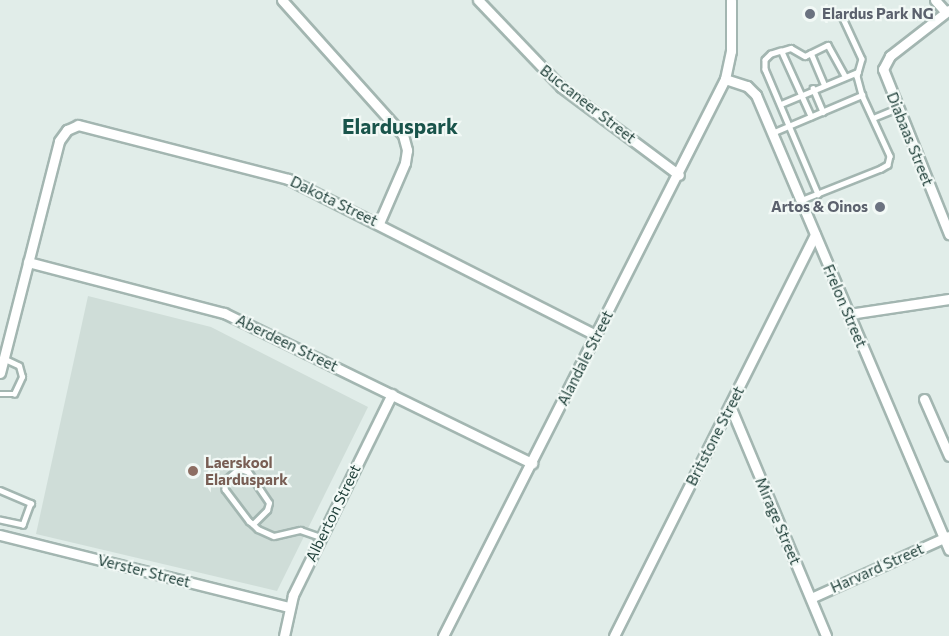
<!DOCTYPE html>
<style>
body{margin:0}
#map{position:relative;width:949px;height:636px;overflow:hidden;background:#e1ede9;font-family:Commissioner,sans-serif}
div>[style]{position:absolute}
.built>*{inset:0;background:#cfddd8}
.roads{filter:drop-shadow(2px 0 #a3b6b1) drop-shadow(-2px 0 #a3b6b1) drop-shadow(0 2px #a3b6b1) drop-shadow(0 -2px #a3b6b1)}
.lane>*{height:4.5px;margin:-2.25px;padding:0 2.25px;transform-origin:2.25px;border-radius:2.25px;background:#fff}
.street>*{height:9px;margin:-4.5px;padding:0 4.5px;transform-origin:4.5px;border-radius:4.5px;background:#fff}
.dots>*{width:16px;height:16px;translate:-50% -50%;box-sizing:border-box;border:3px solid #f2f9f6;border-radius:50%}
span{translate:-50% -50%;white-space:nowrap;text-align:center;line-height:1.15;-webkit-text-stroke:4.5px #f2f9f6;paint-order:stroke}
.worship-label{font-size:15px;color:#5b616d;font-weight:700}
.left{translate:0 -50%;text-align:left}
.right{translate:-100% -50%;text-align:right}
.street-label{font-size:15px;color:#20403a}
.education-label{font-size:15px;color:#785e54;font-weight:700}
.district-label{font-size:21px;color:#19544b;font-weight:700}
</style>
<div id="map">
<div class="built">
<i style="clip-path:polygon(88px 296px,211px 327px,368px 407px,277px 591px,36px 534px)"></i>
</div>
<div class="roads">
<div class="lane">
<i style="left:842px;top:16px;width:47px;rotate:65.1deg"></i>
<i style="left:862px;top:59px;width:18px;rotate:106deg"></i>
<i style="left:857px;top:76px;width:20px;rotate:75deg"></i>
<i style="left:781px;top:51px;width:10px;rotate:-17deg"></i>
<i style="left:791px;top:48px;width:16px;rotate:30deg"></i>
<i style="left:805px;top:56px;width:25px;rotate:-26deg"></i>
<i style="left:828px;top:45px;width:35px;rotate:61deg"></i>
<i style="left:811px;top:53px;width:33px;rotate:67deg"></i>
<i style="left:813px;top:88px;width:26px;rotate:67deg"></i>
<i style="left:781px;top:104px;width:83px;rotate:-22.6deg"></i>
<i style="left:811px;top:117px;width:72px;rotate:-114.4deg"></i>
<i style="left:781px;top:51px;width:10px;rotate:163deg"></i>
<i style="left:771px;top:54px;width:8px;rotate:135deg"></i>
<i style="left:765px;top:60px;width:9px;rotate:90deg"></i>
<i style="left:765px;top:69px;width:136px;rotate:67deg"></i>
<i style="left:873px;top:118px;width:27px;rotate:-22deg"></i>
<i style="left:772px;top:133px;width:98px;rotate:-22.9deg"></i>
<i style="left:862px;top:95px;width:67px;rotate:65.3deg"></i>
<i style="left:890px;top:156px;width:9px;rotate:103deg"></i>
<i style="left:888px;top:165px;width:8px;rotate:150deg"></i>
<i style="left:881px;top:169px;width:87px;rotate:158.4deg"></i>
<i style="left:0;top:394px;width:14px"></i>
<i style="left:14px;top:394px;width:19px;rotate:-65deg"></i>
<i style="left:22px;top:377px;width:11px;rotate:-105deg"></i>
<i style="left:19px;top:366px;width:17px;rotate:-155deg"></i>
<i style="left:0;top:490px;width:34px;rotate:23deg"></i>
<i style="left:31px;top:503px;width:23px;rotate:110deg"></i>
<i style="left:23px;top:525px;width:24px;rotate:-168deg"></i>
<i style="left:253px;top:524px;width:20px;rotate:-45deg"></i>
<i style="left:267px;top:510px;width:7px;rotate:-74deg"></i>
<i style="left:269px;top:503px;width:37px;rotate:-124deg"></i>
<i style="left:248px;top:472px;width:9px;rotate:-162deg"></i>
<i style="left:239px;top:469px;width:18px;rotate:139deg"></i>
<i style="left:225px;top:481px;width:8px;rotate:90deg"></i>
<i style="left:225px;top:489px;width:40px;rotate:53deg"></i>
<i style="left:249px;top:521px;width:5px;rotate:37deg"></i>
<i style="left:253px;top:524px;width:7px;rotate:45deg"></i>
<i style="left:258px;top:529px;width:17px;rotate:24deg"></i>
<i style="left:274px;top:536px;width:27px;rotate:-13deg"></i>
<i style="left:300px;top:530px;width:21px;rotate:19deg"></i>
</div>
<div class="street">
<i style="left:282px;top:0;width:181px;rotate:48.1deg"></i>
<i style="left:403px;top:135px;width:16px;rotate:75deg"></i>
<i style="left:407px;top:150px;width:13px;rotate:99deg"></i>
<i style="left:405px;top:163px;width:65px;rotate:113.4deg"></i>
<i style="left:478px;top:0;width:120px;rotate:46.3deg"></i>
<i style="left:561px;top:87px;width:147px;rotate:36.7deg"></i>
<i style="left:935px;top:0;width:15px;rotate:48deg"></i>
<i style="left:949px;top:10px;width:75px;rotate:142.1deg"></i>
<i style="left:890px;top:56px;width:15px;rotate:118deg"></i>
<i style="left:883px;top:69px;width:178px;rotate:68.2deg"></i>
<i style="left:725px;top:79px;width:23px;rotate:18deg"></i>
<i style="left:747px;top:86px;width:13px;rotate:45deg"></i>
<i style="left:756px;top:95px;width:494px;rotate:67deg"></i>
<i style="left:28px;top:262px;width:203px;rotate:14.6deg"></i>
<i style="left:224px;top:313px;width:343px;rotate:26deg"></i>
<i style="left:849px;top:314px;width:101px;rotate:-8.5deg"></i>
<i style="left:0;top:373px;width:239px;rotate:-75.7deg"></i>
<i style="left:59px;top:141px;width:14px;rotate:-54deg"></i>
<i style="left:67px;top:130px;width:12px;rotate:-24deg"></i>
<i style="left:78px;top:125px;width:217px;rotate:14.4deg"></i>
<i style="left:288px;top:179px;width:345px;rotate:26.9deg"></i>
<i style="left:924px;top:399px;width:62px;rotate:66.3deg"></i>
<i style="left:730px;top:406px;width:249px;rotate:67.3deg"></i>
<i style="left:0;top:535px;width:298px;rotate:14deg"></i>
<i style="left:811px;top:598px;width:150px;rotate:-24.3deg"></i>
<i style="left:284px;top:636px;width:42px;rotate:-77.6deg"></i>
<i style="left:293px;top:595px;width:224px;rotate:-63.8deg"></i>
<i style="left:443px;top:636px;width:624px;rotate:-63.15deg"></i>
<i style="left:725px;top:79px;width:29px;rotate:-78deg"></i>
<i style="left:731px;top:51px;width:51px;rotate:-90deg"></i>
<i style="left:614px;top:636px;width:449px;rotate:-63.4deg"></i>
</div>
</div>
<div class="dots">
<i style="left:810px;top:14px;background:#6b7280"></i>
<i style="left:880px;top:207px;background:#6b7280"></i>
<i style="left:193px;top:471px;background:#8d6e63"></i>
</div>
<div class="worship-label">
<span class="left" style="left:822px;top:14px">Elardus Park NG</span>
<span class="right" style="left:868px;top:207px">Artos &amp; Oinos</span>
</div>
<div class="street-label">
<span style="left:588px;top:104px;rotate:38deg">Buccaneer Street</span>
<span style="left:910px;top:139px;rotate:68deg">Diabaas Street</span>
<span style="left:334px;top:201px;rotate:26deg">Dakota Street</span>
<span style="left:845px;top:306px;rotate:67deg">Frelon Street</span>
<span style="left:287px;top:343px;rotate:26deg">Aberdeen Street</span>
<span style="left:585px;top:358px;rotate:-63deg">Alandale Street</span>
<span style="left:715px;top:436px;rotate:-63deg">Britstone Street</span>
<span style="left:333px;top:513px;rotate:-64deg">Alberton Street</span>
<span style="left:778px;top:521px;rotate:67deg">Mirage Street</span>
<span style="left:877px;top:568px;rotate:-24deg">Harvard Street</span>
<span style="left:144px;top:571px;rotate:14deg">Verster Street</span>
</div>
<div class="education-label">
<span class="left" style="left:205px;top:471px">Laerskool<br>Elarduspark</span>
</div>
<div class="district-label">
<span style="left:400px;top:126px">Elarduspark</span>
</div>
</div>
